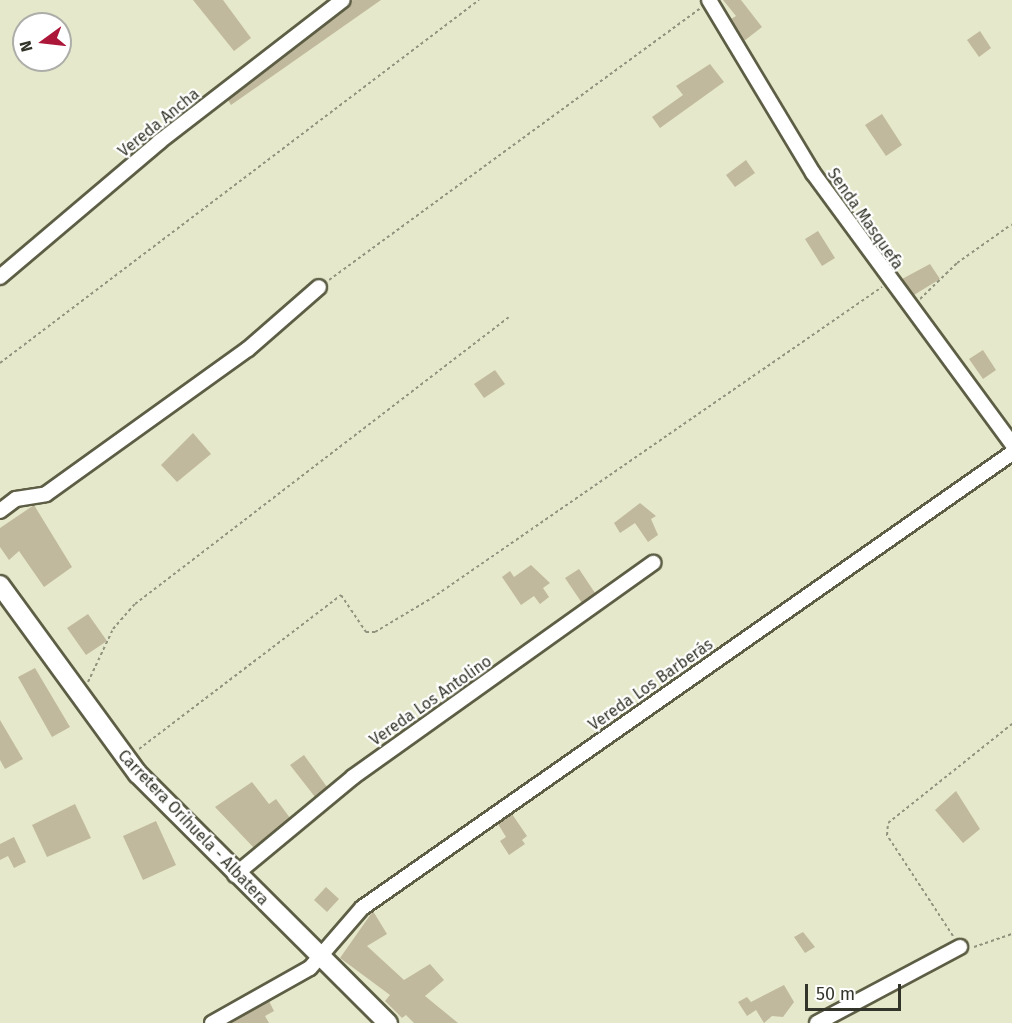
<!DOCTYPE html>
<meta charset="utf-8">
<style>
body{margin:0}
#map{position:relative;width:1012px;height:1023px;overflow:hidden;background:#e5e8ca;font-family:"Fira Sans",sans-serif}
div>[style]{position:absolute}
.building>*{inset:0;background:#c1b99d}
.path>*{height:2px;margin-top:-1px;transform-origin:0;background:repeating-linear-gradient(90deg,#91937e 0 3px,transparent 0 6px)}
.roads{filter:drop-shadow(2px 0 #5d5e45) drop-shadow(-2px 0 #5d5e45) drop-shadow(0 2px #5d5e45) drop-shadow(0 -2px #5d5e45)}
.minor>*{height:14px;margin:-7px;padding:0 7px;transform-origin:7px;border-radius:7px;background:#fff}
.major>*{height:18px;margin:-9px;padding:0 9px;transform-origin:9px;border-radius:9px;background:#fff}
span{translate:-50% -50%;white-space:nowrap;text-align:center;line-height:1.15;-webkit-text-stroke:4.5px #fff;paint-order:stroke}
.street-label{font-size:16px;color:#333429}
.north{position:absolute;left:12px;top:12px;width:60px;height:60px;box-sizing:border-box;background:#fff;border:2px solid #adaea9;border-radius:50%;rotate:255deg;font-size:16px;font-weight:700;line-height:24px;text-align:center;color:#333429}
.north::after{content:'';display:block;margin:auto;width:21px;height:27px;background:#ab1639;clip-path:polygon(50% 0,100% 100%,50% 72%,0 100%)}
.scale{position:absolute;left:805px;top:984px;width:96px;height:27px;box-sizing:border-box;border:3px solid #333429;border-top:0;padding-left:8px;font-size:18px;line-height:21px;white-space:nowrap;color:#333429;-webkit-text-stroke:4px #fff;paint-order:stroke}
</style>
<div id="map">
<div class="building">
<i style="clip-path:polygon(193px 0,223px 0,251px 38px,234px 51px)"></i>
<i style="clip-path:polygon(353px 0,381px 0,231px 105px,228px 100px)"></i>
<i style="clip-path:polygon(723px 0,741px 0,762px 27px,744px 41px,731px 19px,736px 16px)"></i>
<i style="clip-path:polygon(980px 31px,991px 48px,979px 57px,967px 40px)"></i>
<i style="clip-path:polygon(710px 64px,724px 82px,660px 128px,652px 117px,683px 95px,676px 86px)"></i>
<i style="clip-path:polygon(882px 114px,902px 145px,886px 156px,865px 125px)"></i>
<i style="clip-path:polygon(746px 160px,755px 173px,735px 187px,726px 175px)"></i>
<i style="clip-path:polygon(818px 231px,835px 258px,822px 266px,805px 239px)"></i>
<i style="clip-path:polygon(930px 264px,940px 279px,914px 295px,902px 279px)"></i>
<i style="clip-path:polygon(983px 350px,996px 370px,983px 379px,969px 359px)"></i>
<i style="clip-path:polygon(495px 370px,505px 384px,484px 398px,474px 384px)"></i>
<i style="clip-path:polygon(193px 433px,211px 454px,177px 482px,161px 465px)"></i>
<i style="clip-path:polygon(640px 503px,656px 516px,651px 519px,658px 535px,648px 542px,635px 523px,620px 533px,614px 523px)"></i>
<i style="clip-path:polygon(34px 505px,72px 567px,44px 587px,19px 551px,9px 560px,0 547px,0 528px)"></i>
<i style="clip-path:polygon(531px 565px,550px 583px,543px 588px,549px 597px,540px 604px,534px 596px,521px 605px,502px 577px,510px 571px,514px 577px)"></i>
<i style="clip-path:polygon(579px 569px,595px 593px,582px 603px,565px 578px)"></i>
<i style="clip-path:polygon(88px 614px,107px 641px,86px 655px,67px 628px)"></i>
<i style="clip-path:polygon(35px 668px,70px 727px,52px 737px,18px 677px)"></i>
<i style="clip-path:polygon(0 720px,23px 759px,5px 769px,0 760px)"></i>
<i style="clip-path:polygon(304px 755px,327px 787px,315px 797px,290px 765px)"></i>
<i style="clip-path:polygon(252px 782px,269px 804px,276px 799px,290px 818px,254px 848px,215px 807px)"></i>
<i style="clip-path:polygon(956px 791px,980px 829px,963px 843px,935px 810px)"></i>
<i style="clip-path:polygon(75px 804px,91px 838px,47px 857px,32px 825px)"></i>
<i style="clip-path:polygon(512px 814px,527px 836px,522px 840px,525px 844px,509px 855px,500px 841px,506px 837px,498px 824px)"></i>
<i style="clip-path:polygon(156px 821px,176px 865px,143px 880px,123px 836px)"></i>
<i style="clip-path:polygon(14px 837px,26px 862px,14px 868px,8px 856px,0 860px,0 844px)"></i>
<i style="clip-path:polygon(326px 887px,339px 899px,327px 912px,314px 900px)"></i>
<i style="clip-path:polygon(373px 911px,387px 934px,367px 946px,404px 980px,430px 964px,444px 980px,425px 996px,458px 1023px,414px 1023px,406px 1015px,402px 1018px,385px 1001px,390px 995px,340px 958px)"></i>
<i style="clip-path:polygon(803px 932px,815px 947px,805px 953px,794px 937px)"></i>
<i style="clip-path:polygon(784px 985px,794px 1002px,783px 1017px,772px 1016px,764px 1023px,756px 1010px,747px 1016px,738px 1002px,747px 997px,751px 1002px)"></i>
<i style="clip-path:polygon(269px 1001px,274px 1011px,265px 1016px,269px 1023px,230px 1023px)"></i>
</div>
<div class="path">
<i style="left:329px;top:280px;width:460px;rotate:-36.2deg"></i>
<i style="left:920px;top:299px;width:52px;rotate:-44.2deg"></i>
<i style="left:957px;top:263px;width:67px;rotate:-35.3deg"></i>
<i style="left:0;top:363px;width:601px;rotate:-37.16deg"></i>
<i style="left:88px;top:682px;width:59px;rotate:-64.7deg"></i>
<i style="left:113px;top:629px;width:33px;rotate:-49deg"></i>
<i style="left:135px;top:604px;width:471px;rotate:-37.5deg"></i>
<i style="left:139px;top:749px;width:254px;rotate:-37.3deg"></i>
<i style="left:341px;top:595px;width:45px;rotate:56deg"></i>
<i style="left:366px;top:632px;width:9px"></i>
<i style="left:375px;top:632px;width:66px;rotate:-30.8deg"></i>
<i style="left:432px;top:598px;width:547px;rotate:-34.65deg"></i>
<i style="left:953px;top:936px;width:121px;rotate:-123.2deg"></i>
<i style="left:887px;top:835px;width:12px;rotate:-85deg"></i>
<i style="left:888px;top:823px;width:159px;rotate:-38.6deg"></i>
<i style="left:974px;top:947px;width:40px;rotate:-18.9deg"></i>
</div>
<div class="roads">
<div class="minor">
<i style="left:709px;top:0;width:202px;rotate:59deg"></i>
<i style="left:813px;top:173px;width:336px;rotate:53.7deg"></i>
<i style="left:0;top:277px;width:209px;rotate:-40.3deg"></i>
<i style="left:159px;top:142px;width:232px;rotate:-37.7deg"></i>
<i style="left:0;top:511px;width:20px;rotate:-37deg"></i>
<i style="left:16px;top:499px;width:30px;rotate:-9deg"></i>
<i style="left:46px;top:494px;width:249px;rotate:-35.7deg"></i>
<i style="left:248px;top:349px;width:94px;rotate:-41.1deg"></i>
<i style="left:235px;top:875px;width:153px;rotate:-39.7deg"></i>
<i style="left:353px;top:777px;width:369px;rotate:-35.5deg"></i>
<i style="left:212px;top:1023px;width:112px;rotate:-29.3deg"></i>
<i style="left:310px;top:968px;width:79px;rotate:-49.1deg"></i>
<i style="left:362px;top:908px;width:793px;rotate:-34.99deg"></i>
<i style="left:817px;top:1023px;width:162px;rotate:-28deg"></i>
</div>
<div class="major">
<i style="left:0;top:585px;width:234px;rotate:53.9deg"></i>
<i style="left:138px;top:774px;width:353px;rotate:44.9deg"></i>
</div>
</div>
<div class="street-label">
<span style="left:159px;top:123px;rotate:-39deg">Vereda Ancha</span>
<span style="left:865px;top:219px;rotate:55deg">Senda Masquefa</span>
<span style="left:651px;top:685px;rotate:-35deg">Vereda Los Barberás</span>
<span style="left:431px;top:701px;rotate:-35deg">Vereda Los Antolino</span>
<span style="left:193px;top:828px;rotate:46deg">Carretera Orihuela - Albatera</span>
</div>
<div class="north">N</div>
<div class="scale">50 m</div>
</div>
